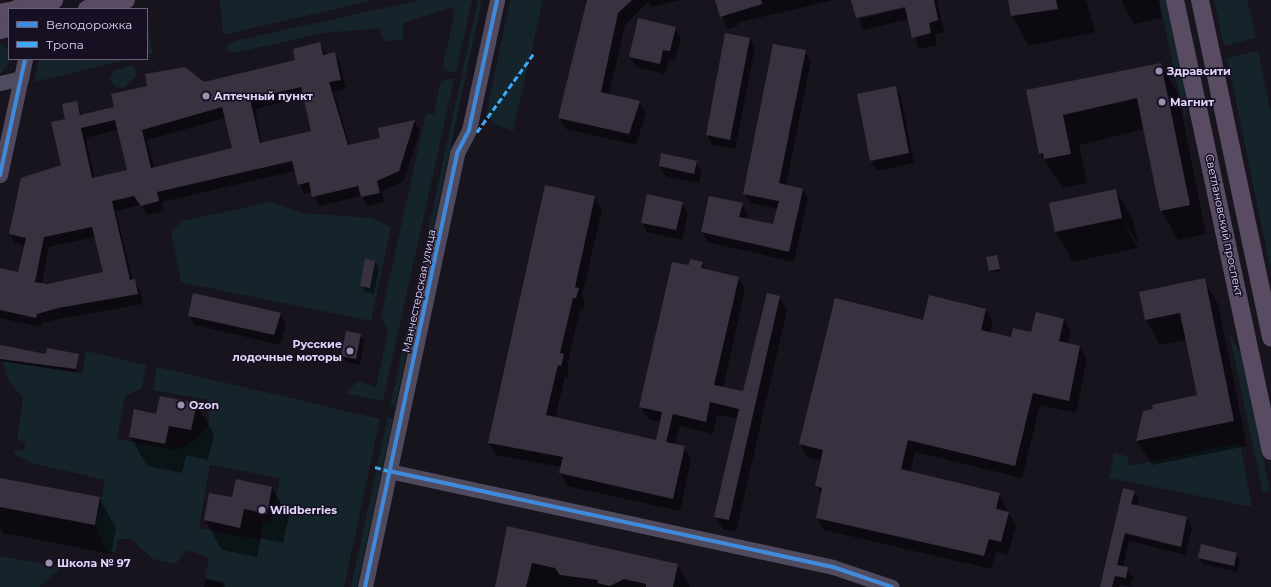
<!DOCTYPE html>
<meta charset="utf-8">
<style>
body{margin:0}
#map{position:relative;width:1271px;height:587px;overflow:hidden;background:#18141e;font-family:Montserrat,sans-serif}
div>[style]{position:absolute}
.green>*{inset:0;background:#14242a}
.shadow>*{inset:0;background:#0007}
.building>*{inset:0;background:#383240}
.minor>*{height:15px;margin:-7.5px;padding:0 7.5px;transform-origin:7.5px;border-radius:7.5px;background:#4f4a5e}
.major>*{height:18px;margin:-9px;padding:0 9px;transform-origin:9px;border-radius:9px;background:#594b62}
.quiet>*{height:3px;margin-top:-1.5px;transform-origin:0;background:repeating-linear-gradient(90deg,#3fa9f5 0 6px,transparent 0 9px)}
.cycleway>*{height:4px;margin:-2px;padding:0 2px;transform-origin:2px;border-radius:2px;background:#408adc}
.dots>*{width:11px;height:11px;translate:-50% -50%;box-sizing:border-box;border:2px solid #171022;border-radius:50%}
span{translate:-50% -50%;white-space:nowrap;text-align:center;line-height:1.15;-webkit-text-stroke:3px #171022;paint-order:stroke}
.poi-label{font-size:11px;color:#e1d5fb;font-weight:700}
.left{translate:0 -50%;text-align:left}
.right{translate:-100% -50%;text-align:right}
.street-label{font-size:11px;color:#e1d5fb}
.legend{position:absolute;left:8px;top:8px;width:140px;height:52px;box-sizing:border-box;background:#171022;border:1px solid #685f79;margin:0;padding:5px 7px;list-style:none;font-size:12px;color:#e1d5fb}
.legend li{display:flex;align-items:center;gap:8px;height:20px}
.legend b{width:20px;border:1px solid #685f79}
</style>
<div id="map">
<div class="green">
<i style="clip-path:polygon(220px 0,374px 0,223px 35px)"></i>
<i style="clip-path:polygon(421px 0,472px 0,456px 72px,446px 71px,443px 65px,455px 11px,452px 7px,403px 23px,403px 40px,384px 41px,380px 28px,324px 33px,234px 53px,227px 51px,226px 46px,234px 41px)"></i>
<i style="clip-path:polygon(478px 0,482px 0,395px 407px,390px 406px)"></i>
<i style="clip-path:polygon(510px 0,543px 0,513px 131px,496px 125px,486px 115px)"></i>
<i style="clip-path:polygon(1159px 0,1166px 0,1185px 87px,1186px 124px)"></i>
<i style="clip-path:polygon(1214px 0,1247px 0,1256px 38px,1224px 46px)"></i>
<i style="clip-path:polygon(147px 25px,153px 54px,147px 55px)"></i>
<i style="clip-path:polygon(0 43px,9px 50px,10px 61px,0 75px)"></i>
<i style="clip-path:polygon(1258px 51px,1271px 113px,1271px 271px,1227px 58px)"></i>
<i style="clip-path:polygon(39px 59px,131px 59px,34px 82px)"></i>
<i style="clip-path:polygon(133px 65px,137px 76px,124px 88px,116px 87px,110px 79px,114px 70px)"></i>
<i style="clip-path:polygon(445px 79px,454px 79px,383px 401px,345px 393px,358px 381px,376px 387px,388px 331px,381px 317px,426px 114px,434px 114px,440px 83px)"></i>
<i style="clip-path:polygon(271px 202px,302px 213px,372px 218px,391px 227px,371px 321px,181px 282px,171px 232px,182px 221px)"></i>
<i style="clip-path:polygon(1229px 333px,1242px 357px,1270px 491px,1263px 493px)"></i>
<i style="clip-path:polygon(evenodd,86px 351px,146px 365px,142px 388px,125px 396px,117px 439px,176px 450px,197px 439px,209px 424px,208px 400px,153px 390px,157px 367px,380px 419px,344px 587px,223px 587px,224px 582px,205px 578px,209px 557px,188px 550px,175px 564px,153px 559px,131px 539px,117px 539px,116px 552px,106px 552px,96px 527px,105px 480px,32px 463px,14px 454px,15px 450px,24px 451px,26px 442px,17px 440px,23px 398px,8px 380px,3px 361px,82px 374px,86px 351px,210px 465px,280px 478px,270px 524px,263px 522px,260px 540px,199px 528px,210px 465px)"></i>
<i style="clip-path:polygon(388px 417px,393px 418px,357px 587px,351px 587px)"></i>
<i style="clip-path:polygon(1240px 443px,1252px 507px,1109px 478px,1114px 453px,1127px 456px,1129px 466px)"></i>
<i style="clip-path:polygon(0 556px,62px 567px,39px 587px,0 587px)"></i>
</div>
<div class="shadow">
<i style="clip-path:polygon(584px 0,680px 0,651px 7px,648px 2px,625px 25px,609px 95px,639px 102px,646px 113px,636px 145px,566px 129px,559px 118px,587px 5px)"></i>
<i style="clip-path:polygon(717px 0,834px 0,737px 23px,738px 26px,727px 29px)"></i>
<i style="clip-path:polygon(evenodd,852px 0,937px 0,944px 32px,935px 34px,937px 45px,919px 49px,909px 19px,863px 30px,852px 0,910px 5px,910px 7px,859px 19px,859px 17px,910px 5px)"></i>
<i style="clip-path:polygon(1009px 0,1086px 0,1095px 32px,1029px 46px,1012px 16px)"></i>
<i style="clip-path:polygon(1121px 0,1159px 0,1162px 18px,1134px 24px)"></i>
<i style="clip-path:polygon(675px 28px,681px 38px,675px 61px,669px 59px,665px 74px,636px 67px,630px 57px)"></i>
<i style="clip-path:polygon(750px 38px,755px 48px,735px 149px,712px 145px,707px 135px)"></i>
<i style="clip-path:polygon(evenodd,320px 44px,326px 55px,334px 53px,340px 63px,346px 89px,334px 92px,350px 146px,381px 139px,414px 121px,420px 130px,404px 181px,382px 191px,384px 202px,368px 206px,361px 196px,319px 206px,312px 192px,304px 194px,295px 171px,162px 202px,164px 211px,147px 215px,141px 205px,116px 211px,133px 281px,140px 290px,143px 304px,64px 318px,42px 323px,41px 327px,0 318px,0 277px,19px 273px,25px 246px,15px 243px,10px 234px,62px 166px,66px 119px,76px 102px,83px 115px,116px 108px,297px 61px,320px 44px,305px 97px,313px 132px,262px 144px,255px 109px,305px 97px,320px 44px,225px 118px,233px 149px,154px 168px,147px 140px,225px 118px,320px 44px,118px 130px,128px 171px,95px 179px,86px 138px,118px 130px,320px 44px,95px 237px,104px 273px,42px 284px,49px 247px,95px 237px)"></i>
<i style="clip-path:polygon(805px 51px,811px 61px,786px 186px,803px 190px,808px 199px,794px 262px,707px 242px,702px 232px,710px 197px,742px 204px,748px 214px,746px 219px,774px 226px,778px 209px,750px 203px,744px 193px)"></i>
<i style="clip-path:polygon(1161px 64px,1178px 93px,1206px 234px,1178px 240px,1161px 210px,1145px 129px,1079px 145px,1087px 183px,1063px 188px,1040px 154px,1027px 91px)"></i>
<i style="clip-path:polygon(895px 88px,901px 97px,914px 163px,877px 171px,871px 161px,858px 95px)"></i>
<i style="clip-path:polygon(696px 162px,702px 172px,699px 183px,665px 176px,660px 166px)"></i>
<i style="clip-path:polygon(1116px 190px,1133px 220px,1138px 243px,1122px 221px,1138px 248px,1073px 262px,1056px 232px,1050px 204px)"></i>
<i style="clip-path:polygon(595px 197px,602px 210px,582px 296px,585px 301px,583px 311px,580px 310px,568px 363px,568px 378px,565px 377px,555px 418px,656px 441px,660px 422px,648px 419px,640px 406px,689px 267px,702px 263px,707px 270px,738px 277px,745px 290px,723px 388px,744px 393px,779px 297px,787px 310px,736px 532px,723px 529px,715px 517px,738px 419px,717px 415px,713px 434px,680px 426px,675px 445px,684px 447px,691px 460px,680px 511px,567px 486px,560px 473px,561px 467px,496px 455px,489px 443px)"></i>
<i style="clip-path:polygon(682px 203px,688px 213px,682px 240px,647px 232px,642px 222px)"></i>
<i style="clip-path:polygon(997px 256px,1001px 271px,991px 273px,990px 270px)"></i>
<i style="clip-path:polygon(366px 260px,375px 262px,379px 268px,374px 294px,365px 292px,361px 286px)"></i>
<i style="clip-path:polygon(1204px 280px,1218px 304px,1247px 446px,1152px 465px,1137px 441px,1144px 412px,1198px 396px,1186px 340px,1160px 345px,1146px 320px,1140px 293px)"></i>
<i style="clip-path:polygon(986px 310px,993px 322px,990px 333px,1011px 339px,1064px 319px,1071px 332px,1068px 344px,1079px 346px,1087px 359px,1076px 413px,1040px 405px,1022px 478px,915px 452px,910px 473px,999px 494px,1016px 526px,1008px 555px,996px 552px,991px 569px,824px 530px,817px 518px,822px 496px,816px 486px,822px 461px,807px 457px,800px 444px,924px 321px)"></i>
<i style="clip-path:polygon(280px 314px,286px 324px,280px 345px,195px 325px,189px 315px)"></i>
<i style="clip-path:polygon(360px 335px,364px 341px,360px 365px,346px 362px,342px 356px)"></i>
<i style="clip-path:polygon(0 346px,47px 355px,79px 355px,77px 372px,0 361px)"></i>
<i style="clip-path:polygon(196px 404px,214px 434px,208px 460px,186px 455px,182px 473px,147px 466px,130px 436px,157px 415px)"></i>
<i style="clip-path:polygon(0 479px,99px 498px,116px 528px,111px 554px,3px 533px,0 527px)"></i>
<i style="clip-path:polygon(272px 488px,289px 517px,283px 543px,261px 538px,257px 557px,222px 550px,205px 520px)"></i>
<i style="clip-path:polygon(1134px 491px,1139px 500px,1137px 507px,1187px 518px,1192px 527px,1186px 555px,1129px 541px,1123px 567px,1133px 577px,1130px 586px,1120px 584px,1119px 587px,1101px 587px)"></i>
<i style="clip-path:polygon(507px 528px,677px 564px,690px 587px,495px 587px)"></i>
<i style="clip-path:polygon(1237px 554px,1240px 560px,1237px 572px,1203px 564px,1199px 558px)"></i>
<i style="clip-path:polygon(206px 579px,223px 583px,225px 587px,204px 587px)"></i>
</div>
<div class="building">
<i style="clip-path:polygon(587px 0,632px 0,618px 13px,601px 92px,640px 101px,629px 134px,558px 118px)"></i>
<i style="clip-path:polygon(715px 0,761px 0,762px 4px,720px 17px)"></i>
<i style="clip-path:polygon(851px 0,934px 0,938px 20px,929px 23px,931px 33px,912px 38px,905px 7px,856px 18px)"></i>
<i style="clip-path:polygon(1008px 0,1056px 0,1058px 9px,1011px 16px)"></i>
<i style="clip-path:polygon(638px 18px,676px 27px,670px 51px,663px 50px,660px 64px,629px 57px)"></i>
<i style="clip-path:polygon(725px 33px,750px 38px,730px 140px,706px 135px)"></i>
<i style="clip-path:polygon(evenodd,320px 42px,323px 55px,335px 52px,341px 80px,329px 82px,348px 145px,380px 138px,378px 128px,415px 120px,399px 171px,377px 181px,380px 193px,361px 197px,358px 186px,312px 197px,309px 182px,298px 185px,292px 161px,157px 192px,159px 201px,141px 206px,134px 196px,112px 201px,130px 280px,135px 279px,138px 294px,58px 308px,37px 314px,36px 318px,0 310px,0 268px,18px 272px,26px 238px,9px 234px,21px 178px,61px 165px,51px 122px,65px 119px,62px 104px,77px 101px,80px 115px,114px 107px,111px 94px,147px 86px,145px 74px,185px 67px,204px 82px,295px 60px,293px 49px,320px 42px,301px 87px,311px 131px,260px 143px,250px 99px,301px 87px,320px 42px,222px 107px,232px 148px,151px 168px,142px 130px,222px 107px,320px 42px,115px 120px,127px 170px,92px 178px,81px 128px,115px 120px,320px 42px,92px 227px,103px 272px,47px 284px,35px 282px,44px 237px,92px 227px)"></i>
<i style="clip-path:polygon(773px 44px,806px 50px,779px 183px,803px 189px,789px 252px,701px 232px,709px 196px,743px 203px,739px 217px,773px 224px,779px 201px,743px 194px)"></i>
<i style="clip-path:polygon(1161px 63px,1190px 205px,1160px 211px,1137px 98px,1063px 115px,1071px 154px,1044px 159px,1043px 153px,1039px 154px,1026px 90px)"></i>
<i style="clip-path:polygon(896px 86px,909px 153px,870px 161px,857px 94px)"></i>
<i style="clip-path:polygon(661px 153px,697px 161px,694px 174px,659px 166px)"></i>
<i style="clip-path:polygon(545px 185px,595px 196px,575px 287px,579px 288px,576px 298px,573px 298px,560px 353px,564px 354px,561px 366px,558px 365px,546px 415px,656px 440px,662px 412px,639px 407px,672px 262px,689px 265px,690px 259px,703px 262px,701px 268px,739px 277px,714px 385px,743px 391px,767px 293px,780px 296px,729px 520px,714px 517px,739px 409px,710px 402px,706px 422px,673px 414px,666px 442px,685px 446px,673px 499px,559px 473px,563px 457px,488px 443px)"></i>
<i style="clip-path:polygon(1116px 189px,1122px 218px,1055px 232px,1049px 203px)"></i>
<i style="clip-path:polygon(647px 194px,683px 202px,676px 230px,641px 223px)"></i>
<i style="clip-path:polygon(997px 255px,1000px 269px,989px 271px,986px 257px)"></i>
<i style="clip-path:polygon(365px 259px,375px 261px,370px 288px,360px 286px)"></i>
<i style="clip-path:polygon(1205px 278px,1234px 421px,1136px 441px,1143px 411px,1153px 409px,1152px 405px,1197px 395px,1180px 313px,1145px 320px,1139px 292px)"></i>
<i style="clip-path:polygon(193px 293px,281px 313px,274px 335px,188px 316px)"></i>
<i style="clip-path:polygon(929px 295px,986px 309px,981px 330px,1011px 337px,1013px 328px,1031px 332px,1036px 312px,1064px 319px,1059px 341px,1080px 346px,1069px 401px,1033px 393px,1015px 466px,908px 440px,901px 469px,1000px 493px,996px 509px,1009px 512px,1001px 542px,989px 539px,984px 556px,816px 518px,822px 488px,815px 486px,823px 450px,799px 444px,835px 298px,923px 320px)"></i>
<i style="clip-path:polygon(346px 331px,361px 334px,356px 359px,341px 356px)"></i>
<i style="clip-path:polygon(0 345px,46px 354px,47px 348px,79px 354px,76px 369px,0 359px)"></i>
<i style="clip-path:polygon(160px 396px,197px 403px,191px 430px,169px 426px,165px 444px,129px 437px,134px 409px,156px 414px)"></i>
<i style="clip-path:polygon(0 478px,100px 497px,95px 525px,0 507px)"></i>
<i style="clip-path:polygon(236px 479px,272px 487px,267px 514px,244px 509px,240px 528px,204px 520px,209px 493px,232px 497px)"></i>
<i style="clip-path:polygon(1123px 488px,1135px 491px,1131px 504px,1187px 517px,1181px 547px,1125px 533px,1117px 565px,1128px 567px,1126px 578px,1115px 576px,1112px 587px,1100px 587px)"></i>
<i style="clip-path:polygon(507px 526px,678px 564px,673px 587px,646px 587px,646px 584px,624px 579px,610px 586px,597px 583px,598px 580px,560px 575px,555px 568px,532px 563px,526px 587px,495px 587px)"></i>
<i style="clip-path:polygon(1201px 544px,1237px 553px,1234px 566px,1198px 558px)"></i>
</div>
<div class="minor">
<i style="left:0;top:83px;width:22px;rotate:-13deg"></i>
<i style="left:0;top:175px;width:119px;rotate:-77.8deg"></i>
<i style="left:389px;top:471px;width:454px;rotate:12.2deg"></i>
<i style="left:833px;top:567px;width:62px;rotate:18.7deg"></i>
<i style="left:365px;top:587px;width:444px;rotate:-78deg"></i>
<i style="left:457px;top:153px;width:26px;rotate:-62deg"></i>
<i style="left:469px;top:130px;width:133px;rotate:-77.8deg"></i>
</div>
<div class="major">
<i style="left:1175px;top:0;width:461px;rotate:78deg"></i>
<i style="left:1200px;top:0;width:345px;rotate:78.1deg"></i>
<i style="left:16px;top:9px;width:39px;rotate:-13deg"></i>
<i style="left:87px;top:9px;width:40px;rotate:-13deg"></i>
<i style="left:0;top:13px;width:9px;rotate:-13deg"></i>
<i style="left:0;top:30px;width:9px;rotate:-13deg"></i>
</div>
<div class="quiet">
<i style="left:477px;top:132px;width:97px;rotate:-54.2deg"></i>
<i style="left:375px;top:467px;width:15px;rotate:16deg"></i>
</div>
<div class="cycleway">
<i style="left:0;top:175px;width:119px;rotate:-77.8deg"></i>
<i style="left:389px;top:471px;width:454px;rotate:12.2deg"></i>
<i style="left:833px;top:567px;width:62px;rotate:18.7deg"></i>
<i style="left:365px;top:587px;width:444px;rotate:-78deg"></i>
<i style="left:457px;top:153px;width:26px;rotate:-62deg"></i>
<i style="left:469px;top:130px;width:133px;rotate:-77.8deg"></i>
</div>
<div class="dots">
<i style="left:1159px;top:71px;background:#9b91ae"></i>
<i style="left:206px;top:96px;background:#9b91ae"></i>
<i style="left:1162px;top:102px;background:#9b91ae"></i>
<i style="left:350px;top:351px;background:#9b91ae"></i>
<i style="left:181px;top:405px;background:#9b91ae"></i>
<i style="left:262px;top:510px;background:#9b91ae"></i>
<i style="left:49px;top:563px;background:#9b91ae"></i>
</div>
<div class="poi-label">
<span class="left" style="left:1167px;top:71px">Здравсити</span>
<span class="left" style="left:214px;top:96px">Аптечный пункт</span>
<span class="left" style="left:1170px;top:102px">Магнит</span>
<span class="right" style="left:342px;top:351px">Русские<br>лодочные моторы</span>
<span class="left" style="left:189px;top:405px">Ozon</span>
<span class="left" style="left:270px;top:510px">Wildberries</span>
<span class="left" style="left:57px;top:563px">Школа № 97</span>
</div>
<div class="street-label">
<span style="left:1224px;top:225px;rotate:78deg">Светлановский проспект</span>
<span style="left:419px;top:291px;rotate:-78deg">Манчестерская улица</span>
</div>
<ul class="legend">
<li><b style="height:5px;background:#408adc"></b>Велодорожка</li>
<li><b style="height:5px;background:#3fa9f5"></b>Тропа</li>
</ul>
</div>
